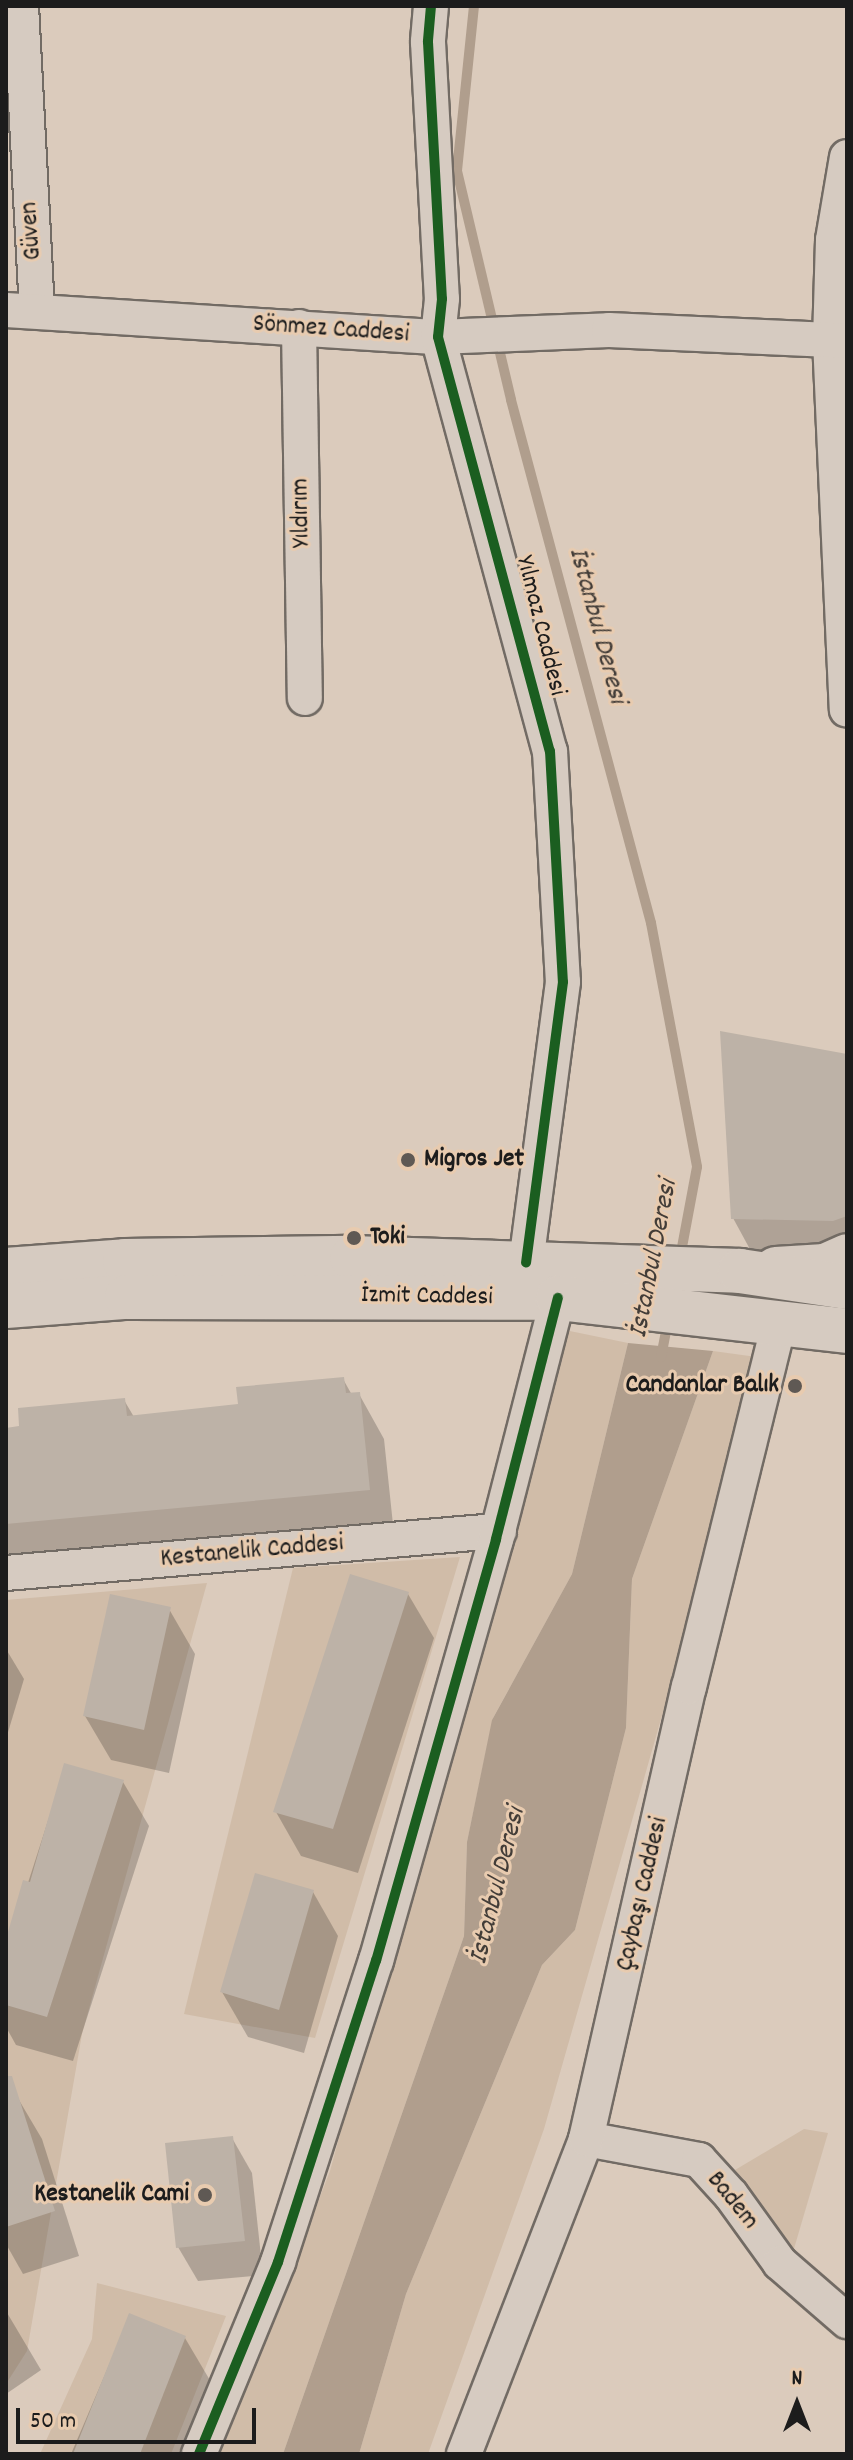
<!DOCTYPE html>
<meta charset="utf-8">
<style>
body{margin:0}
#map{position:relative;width:853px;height:2460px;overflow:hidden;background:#dbcbbc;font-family:Dekko,sans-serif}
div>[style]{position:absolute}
.green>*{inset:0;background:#d0bca8}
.water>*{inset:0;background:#b09e8d}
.shadow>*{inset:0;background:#0003}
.stream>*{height:10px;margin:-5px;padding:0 5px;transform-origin:5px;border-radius:5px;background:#b09e8d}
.building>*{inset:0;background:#bdb2a7}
.roads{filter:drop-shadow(2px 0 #726b64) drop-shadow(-2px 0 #726b64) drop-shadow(0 2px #726b64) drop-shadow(0 -2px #726b64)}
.minor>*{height:34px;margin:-17px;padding:0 17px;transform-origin:17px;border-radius:17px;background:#d6cbc1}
.tertiary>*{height:44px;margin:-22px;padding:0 22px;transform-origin:22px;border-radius:22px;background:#d6cbc1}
.secondary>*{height:44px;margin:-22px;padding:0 22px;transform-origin:22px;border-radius:22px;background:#d6cbc1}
.cycleway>*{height:10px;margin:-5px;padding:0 5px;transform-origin:5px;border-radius:5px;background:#1b5e20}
.dots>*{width:22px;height:22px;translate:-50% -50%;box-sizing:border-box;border:4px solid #e8cbaf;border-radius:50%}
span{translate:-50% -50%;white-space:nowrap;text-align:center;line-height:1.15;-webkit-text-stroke:6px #e8cbaf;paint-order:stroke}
.street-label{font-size:26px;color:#1c1c1c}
.poi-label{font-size:26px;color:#1c1c1c;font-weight:700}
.left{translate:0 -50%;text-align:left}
.right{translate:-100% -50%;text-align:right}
.water-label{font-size:28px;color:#433d38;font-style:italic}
.frame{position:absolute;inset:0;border:8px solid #1c1c1c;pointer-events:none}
.north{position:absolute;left:757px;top:2364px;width:80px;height:80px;-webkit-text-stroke:6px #e8cbaf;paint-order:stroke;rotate:0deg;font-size:22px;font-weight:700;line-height:32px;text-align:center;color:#1c1c1c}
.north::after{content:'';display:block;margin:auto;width:28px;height:36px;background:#1c1c1c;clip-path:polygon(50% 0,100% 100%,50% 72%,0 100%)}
.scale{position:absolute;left:16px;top:2408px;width:240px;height:36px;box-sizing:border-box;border:4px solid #1c1c1c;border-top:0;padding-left:10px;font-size:24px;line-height:28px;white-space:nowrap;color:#1c1c1c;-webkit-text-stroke:6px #e8cbaf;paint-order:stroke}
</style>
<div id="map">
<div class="green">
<i style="clip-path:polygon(560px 1329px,628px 1343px,572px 1574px,493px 1718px,467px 1842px,464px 1936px,283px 2454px,220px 2454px,330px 2171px)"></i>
<i style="clip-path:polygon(713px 1351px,764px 1358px,544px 2129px,428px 2454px,359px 2454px,406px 2294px,542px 1965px,575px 1930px,626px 1728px,632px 1579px)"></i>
<i style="clip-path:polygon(460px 1557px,315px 2038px,184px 2014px,293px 1568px)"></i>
<i style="clip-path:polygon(207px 1583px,82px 2034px,27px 2351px,6px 2384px,6px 1600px)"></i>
<i style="clip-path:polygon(804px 2129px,828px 2133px,793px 2252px,735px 2170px)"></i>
<i style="clip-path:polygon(97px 2283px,226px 2316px,171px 2454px,40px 2454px,92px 2339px)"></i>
</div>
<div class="water">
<i style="clip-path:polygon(628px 1343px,713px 1351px,632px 1579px,626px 1728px,575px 1930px,542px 1965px,406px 2294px,359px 2454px,283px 2454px,464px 1936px,467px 1842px,492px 1720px,572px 1574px)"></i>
</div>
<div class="shadow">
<i style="clip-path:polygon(847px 1056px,847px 1254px,752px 1253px,733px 1218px)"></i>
<i style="clip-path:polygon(343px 1379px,352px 1395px,359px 1394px,384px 1439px,394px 1534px,6px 1569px,6px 1430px,124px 1400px,134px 1417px,241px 1406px)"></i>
<i style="clip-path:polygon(408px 1594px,434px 1638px,358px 1873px,301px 1856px,276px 1812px)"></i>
<i style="clip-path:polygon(169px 1609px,195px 1654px,169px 1773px,111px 1760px,85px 1716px)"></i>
<i style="clip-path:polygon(6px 1649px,24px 1679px,6px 1739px)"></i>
<i style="clip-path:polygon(66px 1765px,123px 1782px,149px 1826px,73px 2061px,16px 2045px,6px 2027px,6px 1951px)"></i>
<i style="clip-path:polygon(313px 1892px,338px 1936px,304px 2053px,248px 2037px,222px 1992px)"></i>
<i style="clip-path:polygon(16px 2095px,42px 2139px,79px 2256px,23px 2274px,6px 2244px,6px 2098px)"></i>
<i style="clip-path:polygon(232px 2138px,252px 2173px,263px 2275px,198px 2281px,178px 2247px)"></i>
<i style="clip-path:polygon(6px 2311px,41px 2370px,6px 2394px)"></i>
<i style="clip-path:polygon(130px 2316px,185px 2338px,211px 2382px,180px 2454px,71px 2454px)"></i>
</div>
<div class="stream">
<i style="left:474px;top:6px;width:166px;rotate:95.9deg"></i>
<i style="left:457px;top:171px;width:235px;rotate:76.7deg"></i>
<i style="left:511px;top:400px;width:541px;rotate:75.01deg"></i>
<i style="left:651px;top:923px;width:248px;rotate:79.3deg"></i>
<i style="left:697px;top:1167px;width:93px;rotate:100.6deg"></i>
<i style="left:661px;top:1357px;width:37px;rotate:-79deg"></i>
</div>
<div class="building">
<i style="clip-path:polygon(720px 1031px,847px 1054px,847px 1216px,833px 1221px,731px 1219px)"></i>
<i style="clip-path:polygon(344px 1377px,346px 1393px,360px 1392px,370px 1490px,6px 1524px,6px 1428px,19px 1426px,18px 1408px,125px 1398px,127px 1416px,238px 1404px,236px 1387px)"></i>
<i style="clip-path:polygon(350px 1574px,409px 1592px,333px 1829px,273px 1812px)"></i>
<i style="clip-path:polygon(110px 1594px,171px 1607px,144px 1730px,83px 1716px)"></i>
<i style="clip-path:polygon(64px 1763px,124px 1780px,47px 2017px,6px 2005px,6px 1939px,23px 1880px,30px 1882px)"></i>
<i style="clip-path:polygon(255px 1873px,314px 1890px,279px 2010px,220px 1992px)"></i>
<i style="clip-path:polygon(6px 2076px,12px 2076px,55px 2211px,6px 2227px)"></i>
<i style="clip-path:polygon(233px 2136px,245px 2241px,176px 2248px,165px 2143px)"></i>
<i style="clip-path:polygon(129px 2313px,186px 2336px,140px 2454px,73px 2454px)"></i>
</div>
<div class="roads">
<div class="minor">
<i style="left:21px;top:6px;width:305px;rotate:87deg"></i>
<i style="left:431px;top:6px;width:36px;rotate:95deg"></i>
<i style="left:428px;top:42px;width:257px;rotate:86.9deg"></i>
<i style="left:442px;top:299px;width:38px;rotate:96deg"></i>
<i style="left:438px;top:337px;width:429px;rotate:74.9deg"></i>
<i style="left:550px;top:751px;width:231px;rotate:86.8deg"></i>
<i style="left:563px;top:982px;width:283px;rotate:97.5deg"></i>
<i style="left:847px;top:157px;width:84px;rotate:99.6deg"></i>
<i style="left:833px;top:240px;width:100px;rotate:91.7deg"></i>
<i style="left:830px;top:340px;width:370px;rotate:87.4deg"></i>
<i style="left:6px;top:310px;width:433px;rotate:3.6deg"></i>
<i style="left:438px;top:337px;width:171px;rotate:-2.3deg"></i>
<i style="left:609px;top:330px;width:238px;rotate:2.6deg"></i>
<i style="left:299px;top:327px;width:371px;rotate:89.1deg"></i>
<i style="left:6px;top:1573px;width:495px;rotate:-4.9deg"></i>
<i style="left:586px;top:2139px;width:115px;rotate:10.5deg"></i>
<i style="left:699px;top:2160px;width:47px;rotate:47.6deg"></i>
<i style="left:731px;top:2195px;width:84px;rotate:54.2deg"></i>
<i style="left:780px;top:2263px;width:89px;rotate:40.9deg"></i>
<i style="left:199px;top:2454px;width:208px;rotate:-67.6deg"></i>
<i style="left:278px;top:2262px;width:317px;rotate:-72deg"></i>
<i style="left:376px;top:1961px;width:439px;rotate:-74.1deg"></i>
<i style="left:496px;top:1539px;width:249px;rotate:-75.6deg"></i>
<i style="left:464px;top:2454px;width:338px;rotate:-68.8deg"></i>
<i style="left:586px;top:2139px;width:464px;rotate:-77.2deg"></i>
<i style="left:689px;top:1687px;width:378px;rotate:-76.1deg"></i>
</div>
<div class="tertiary">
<i style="left:776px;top:1269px;width:49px;rotate:-3.5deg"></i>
<i style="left:825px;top:1266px;width:24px;rotate:-24deg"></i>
</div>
<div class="secondary">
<i style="left:6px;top:1270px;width:119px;rotate:-4.3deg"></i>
<i style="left:125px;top:1261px;width:227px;rotate:-0.8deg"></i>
<i style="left:352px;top:1258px;width:388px;rotate:1.9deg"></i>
<i style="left:740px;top:1271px;width:108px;rotate:8.5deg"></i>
<i style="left:6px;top:1306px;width:121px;rotate:-4.3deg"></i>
<i style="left:127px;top:1297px;width:431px;rotate:0.1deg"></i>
<i style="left:558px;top:1298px;width:291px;rotate:6.5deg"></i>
</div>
</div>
<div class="cycleway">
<i style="left:431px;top:6px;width:36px;rotate:95deg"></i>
<i style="left:428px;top:42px;width:257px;rotate:86.9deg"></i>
<i style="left:442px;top:299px;width:38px;rotate:96deg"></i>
<i style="left:438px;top:337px;width:429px;rotate:74.9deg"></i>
<i style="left:550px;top:751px;width:231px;rotate:86.8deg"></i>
<i style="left:563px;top:982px;width:283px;rotate:97.5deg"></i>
<i style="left:199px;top:2454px;width:208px;rotate:-67.6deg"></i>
<i style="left:278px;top:2262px;width:317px;rotate:-72deg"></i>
<i style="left:376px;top:1961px;width:439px;rotate:-74.1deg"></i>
<i style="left:496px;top:1539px;width:249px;rotate:-75.6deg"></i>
</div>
<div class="dots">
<i style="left:408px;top:1160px;background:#5f5954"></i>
<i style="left:354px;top:1238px;background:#5f5954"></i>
<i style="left:795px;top:1386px;background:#5f5954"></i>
<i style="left:205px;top:2195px;background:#5f5954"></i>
</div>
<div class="street-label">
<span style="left:32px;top:231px;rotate:-94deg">Güven</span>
<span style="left:331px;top:330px;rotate:4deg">Sönmez Caddesi</span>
<span style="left:302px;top:513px;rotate:-91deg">Yıldırım</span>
<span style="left:540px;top:626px;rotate:76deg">Yılmaz Caddesi</span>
<span style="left:427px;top:1297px;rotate:1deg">İzmit Caddesi</span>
<span style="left:252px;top:1552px;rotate:-5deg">Kestanelik Caddesi</span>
<span style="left:643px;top:1894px;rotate:-77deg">Çaybaşı Caddesi</span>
<span style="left:732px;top:2201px;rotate:51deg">Badem</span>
</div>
<div class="poi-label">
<span class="left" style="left:424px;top:1160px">Migros Jet</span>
<span class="left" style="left:370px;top:1238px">Toki</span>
<span class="right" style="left:779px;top:1386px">Candanlar Balık</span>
<span class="right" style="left:189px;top:2195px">Kestanelik Cami</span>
</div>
<div class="water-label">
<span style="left:596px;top:626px;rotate:75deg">İstanbul Deresi</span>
<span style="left:655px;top:1259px;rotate:-79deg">İstanbul Deresi</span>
<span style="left:499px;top:1886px;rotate:-76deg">İstanbul Deresi</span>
</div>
<div class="frame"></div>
<div class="north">N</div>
<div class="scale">50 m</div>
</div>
